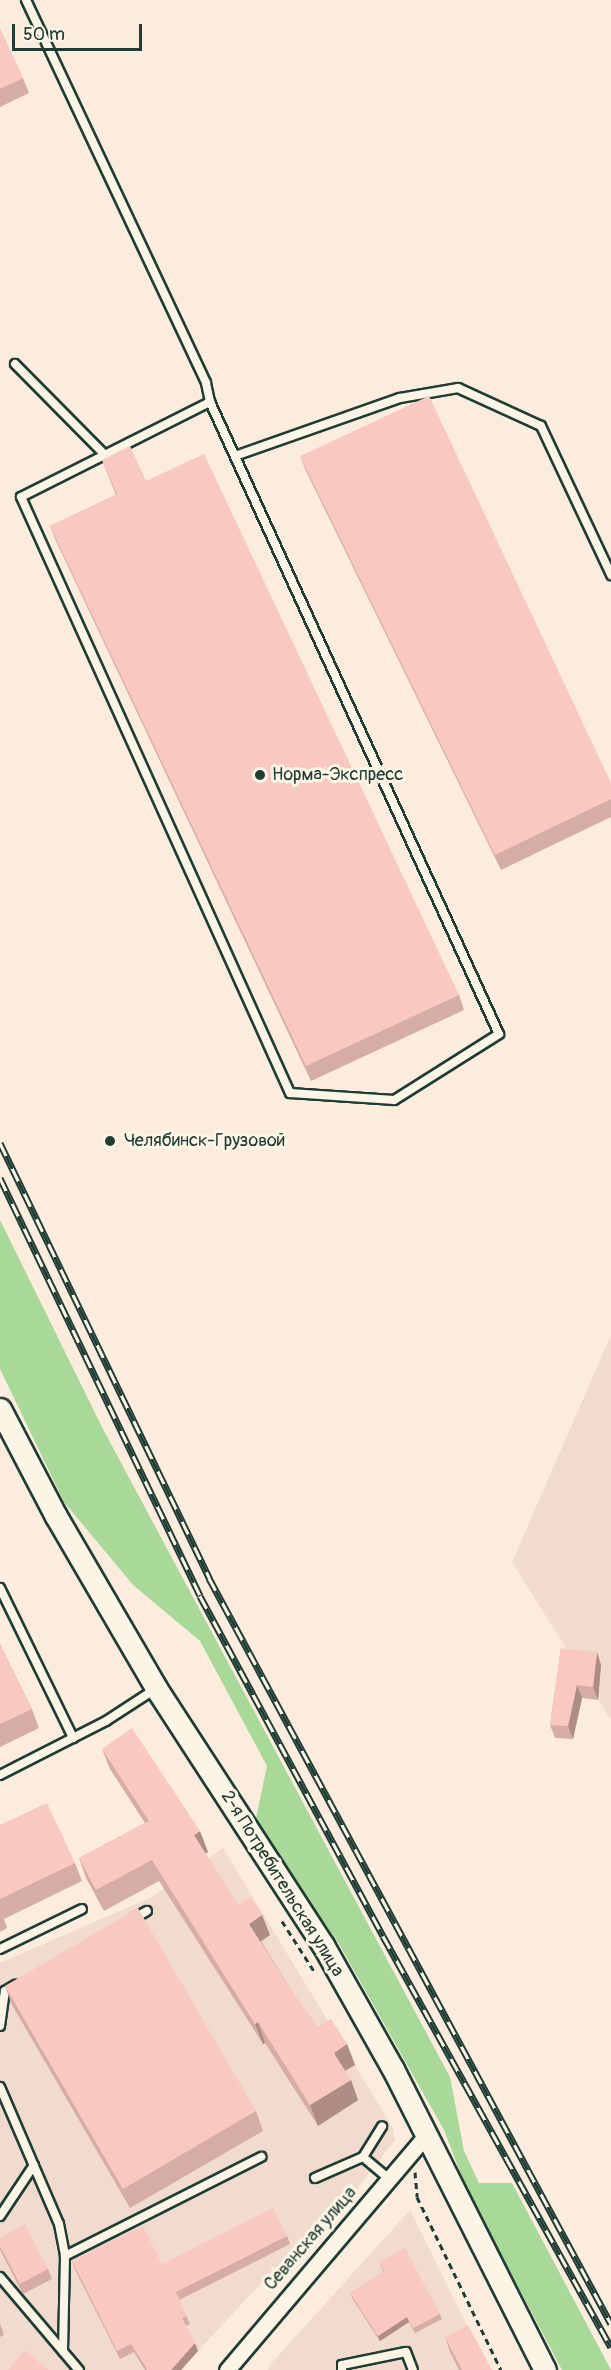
<!DOCTYPE html>
<meta charset="utf-8">
<style>
body{margin:0}
#map{position:relative;width:611px;height:2370px;overflow:hidden;background:#fbecde;font-family:Pangolin,sans-serif}
div>[style]{position:absolute}
.built>*{inset:0;background:#f1dbcf}
.green>*{inset:0;background:#a9d999}
.path>*{height:3px;margin-top:-1.5px;transform-origin:0;background:repeating-linear-gradient(90deg,#1f3d34 0 6px,transparent 0 10.5px)}
.roads{filter:drop-shadow(2px 0 #1f3d34) drop-shadow(-2px 0 #1f3d34) drop-shadow(0 2px #1f3d34) drop-shadow(0 -2px #1f3d34)}
.lane>*{height:8px;margin:-4px;padding:0 4px;transform-origin:4px;border-radius:4px;background:#fcf5e5}
.street>*{height:15px;margin:-7.5px;padding:0 7.5px;transform-origin:7.5px;border-radius:7.5px;background:#fcf5e5}
.secondary>*{height:21px;margin:-10.5px;padding:0 10.5px;transform-origin:10.5px;border-radius:10.5px;background:#fcf5e5}
.rail>*{height:7px;margin-top:-3.5px;transform-origin:0;background:repeating-linear-gradient(90deg,#fcf5e5 0 14px,#1f3d34 0 28px);box-sizing:border-box;border-block:2px solid #1f3d34}
.wall>*{inset:0;background:#d6ada6}
.shaded-wall>*{inset:0;background:#ae8d87}
.building>*{inset:0;background:#f9c9c1}
.dots>*{width:16px;height:16px;translate:-50% -50%;box-sizing:border-box;border:3px solid #fcf5e5;border-radius:50%}
span{translate:-50% -50%;white-space:nowrap;text-align:center;line-height:1.15;-webkit-text-stroke:6px #fcf5e5;paint-order:stroke}
.poi-label{font-size:18px;color:#1f3d34}
.left{translate:0 -50%;text-align:left}
.street-label{font-size:18px;color:#1f3d34}
.scale{position:absolute;left:12px;top:24px;width:130px;height:27px;box-sizing:border-box;border:3px solid #1f3d34;border-top:0;padding-left:8px;font-size:18px;line-height:21px;white-space:nowrap;color:#1f3d34;-webkit-text-stroke:4px #fcf5e5;paint-order:stroke}
</style>
<div id="map">
<div class="built">
<i style="clip-path:polygon(611px 1335px,611px 1720px,512px 1562px)"></i>
<i style="clip-path:polygon(223px 1848px,393px 2128px,395px 2140px,336px 2215px,314px 2227px,180px 2370px,0 2370px,0 1963px,152px 1897px)"></i>
<i style="clip-path:polygon(410px 2210px,489px 2370px,269px 2370px,268px 2367px)"></i>
</div>
<div class="green">
<i style="clip-path:polygon(0 1220px,104px 1431px,450px 2077px,464px 2151px,479px 2183px,512px 2183px,611px 2370px,562px 2370px,467px 2190px,444px 2130px,339px 1944px,255px 1823px,267px 1766px,200px 1641px,133px 1585px,64px 1502px,0 1369px)"></i>
</div>
<div class="path">
<i style="left:282px;top:1921px;width:59px;rotate:57.4deg"></i>
<i style="left:415px;top:2172px;width:25px;rotate:85deg"></i>
<i style="left:417px;top:2197px;width:192px;rotate:64.1deg"></i>
</div>
<div class="roads">
<div class="lane">
<i style="left:26px;top:0;width:423px;rotate:64.8deg"></i>
<i style="left:206px;top:383px;width:19px;rotate:78deg"></i>
<i style="left:210px;top:402px;width:695px;rotate:65.43deg"></i>
<i style="left:499px;top:1034px;width:124px;rotate:147.8deg"></i>
<i style="left:394px;top:1100px;width:104px;rotate:-176.1deg"></i>
<i style="left:290px;top:1093px;width:654px;rotate:-114.29deg"></i>
<i style="left:21px;top:497px;width:212px;rotate:-26.7deg"></i>
<i style="left:15px;top:364px;width:128px;rotate:45.3deg"></i>
<i style="left:235px;top:456px;width:175px;rotate:-19.4deg"></i>
<i style="left:400px;top:398px;width:59px;rotate:-9.8deg"></i>
<i style="left:458px;top:388px;width:91px;rotate:24.6deg"></i>
<i style="left:541px;top:426px;width:165px;rotate:64.8deg"></i>
<i style="left:0;top:1588px;width:167px;rotate:64deg"></i>
<i style="left:0;top:1775px;width:119px;rotate:-27deg"></i>
<i style="left:106px;top:1721px;width:59px;rotate:-33.1deg"></i>
<i style="left:133px;top:1919px;width:16px;rotate:-30deg"></i>
<i style="left:0;top:1949px;width:91px;rotate:-26deg"></i>
<i style="left:0;top:2026px;width:35px;rotate:-82deg"></i>
<i style="left:5px;top:1991px;width:12px;rotate:-31deg"></i>
<i style="left:0;top:2087px;width:149px;rotate:66.7deg"></i>
<i style="left:59px;top:2224px;width:33px;rotate:79deg"></i>
<i style="left:65px;top:2256px;width:95px;rotate:91.2deg"></i>
<i style="left:363px;top:2157px;width:36px;rotate:-58deg"></i>
<i style="left:315px;top:2178px;width:52px;rotate:-23.6deg"></i>
<i style="left:363px;top:2157px;width:34px;rotate:40deg"></i>
<i style="left:0;top:2216px;width:61px;rotate:-56.3deg"></i>
<i style="left:65px;top:2256px;width:220px;rotate:-26.8deg"></i>
<i style="left:0;top:2277px;width:122px;rotate:49.7deg"></i>
<i style="left:342px;top:2370px;width:5px;rotate:-90deg"></i>
<i style="left:342px;top:2365px;width:65px;rotate:-11.5deg"></i>
<i style="left:406px;top:2352px;width:19px;rotate:69deg"></i>
</div>
<div class="street">
<i style="left:227px;top:2370px;width:308px;rotate:-49.7deg"></i>
</div>
<div class="secondary">
<i style="left:0;top:1409px;width:121px;rotate:62.4deg"></i>
<i style="left:56px;top:1516px;width:199px;rotate:59.8deg"></i>
<i style="left:156px;top:1688px;width:306px;rotate:57deg"></i>
<i style="left:323px;top:1945px;width:142px;rotate:60.6deg"></i>
<i style="left:393px;top:2069px;width:337px;rotate:63.2deg"></i>
</div>
</div>
<div class="rail">
<i style="left:0;top:1143px;width:483px;rotate:64.3deg"></i>
<i style="left:209px;top:1578px;width:847px;rotate:61.68deg"></i>
<i style="left:0;top:1178px;width:463px;rotate:64.4deg"></i>
<i style="left:200px;top:1596px;width:386px;rotate:61.7deg"></i>
<i style="left:383px;top:1936px;width:470px;rotate:61deg"></i>
</div>
<div class="wall">
<i style="clip-path:polygon(0 29px,23px 78px,29px 93px,0 107px)"></i>
<i style="clip-path:polygon(300px 456px,611px 783px,611px 817px,501px 870px,306px 471px)"></i>
<i style="clip-path:polygon(102px 460px,146px 481px,459px 995px,464px 1010px,311px 1081px,56px 541px,50px 526px,116px 495px)"></i>
<i style="clip-path:polygon(0 1644px,32px 1709px,39px 1728px,0 1747px)"></i>
<i style="clip-path:polygon(561px 1648px,601px 1665px,598px 1700px,582px 1698px,573px 1739px,555px 1738px,550px 1725px)"></i>
<i style="clip-path:polygon(102px 1749px,208px 1852px,205px 1853px,238px 1905px,262px 1915px,270px 1935px,261px 1941px,297px 1999px,317px 2027px,347px 2044px,355px 2065px,345px 2071px,351px 2080px,358px 2100px,318px 2126px,265px 2043px,263px 2044px,159px 1881px,104px 1911px,86px 1878px,79px 1858px,145px 1823px,110px 1769px)"></i>
<i style="clip-path:polygon(0 1825px,75px 1863px,82px 1881px,4px 1919px,7px 1928px,0 1932px)"></i>
<i style="clip-path:polygon(5px 1986px,256px 2111px,263px 2131px,130px 2208px,12px 2005px)"></i>
<i style="clip-path:polygon(287px 2236px,290px 2244px,179px 2300px,190px 2324px,186px 2326px,198px 2351px,181px 2370px,145px 2370px,134px 2352px,120px 2359px,75px 2270px,72px 2261px,162px 2264px)"></i>
<i style="clip-path:polygon(0 2238px,48px 2269px,52px 2279px,23px 2294px,0 2250px)"></i>
<i style="clip-path:polygon(379px 2262px,440px 2314px,442px 2319px,415px 2333px,409px 2322px,380px 2341px,352px 2298px,350px 2293px,383px 2272px)"></i>
<i style="clip-path:polygon(0 2323px,4px 2335px,0 2337px)"></i>
<i style="clip-path:polygon(445px 2337px,492px 2370px,459px 2370px,450px 2352px)"></i>
</div>
<div class="shaded-wall">
<i style="clip-path:polygon(597px 1652px,601px 1665px,598px 1700px,593px 1687px)"></i>
<i style="clip-path:polygon(577px 1685px,582px 1698px,573px 1739px,568px 1726px)"></i>
<i style="clip-path:polygon(200px 1831px,208px 1852px,201px 1856px,194px 1835px)"></i>
<i style="clip-path:polygon(262px 1915px,270px 1935px,257px 1944px,249px 1924px)"></i>
<i style="clip-path:polygon(258px 2022px,265px 2043px,263px 2044px,255px 2024px)"></i>
<i style="clip-path:polygon(347px 2044px,355px 2065px,341px 2073px,334px 2053px)"></i>
<i style="clip-path:polygon(351px 2080px,358px 2100px,318px 2126px,310px 2105px)"></i>
<i style="clip-path:polygon(407px 2317px,409px 2322px,380px 2341px,378px 2336px)"></i>
<i style="clip-path:polygon(195px 2343px,198px 2351px,181px 2370px,171px 2370px)"></i>
</div>
<div class="building">
<i style="clip-path:polygon(0 29px,23px 78px,0 89px)"></i>
<i style="clip-path:polygon(429px 396px,611px 783px,611px 799px,495px 855px,300px 456px)"></i>
<i style="clip-path:polygon(130px 446px,146px 481px,204px 454px,459px 995px,306px 1066px,50px 526px,117px 494px,102px 460px)"></i>
<i style="clip-path:polygon(0 1644px,32px 1709px,0 1724px)"></i>
<i style="clip-path:polygon(561px 1648px,597px 1652px,593px 1687px,577px 1685px,568px 1726px,550px 1725px)"></i>
<i style="clip-path:polygon(132px 1728px,200px 1831px,194px 1835px,238px 1905px,251px 1897px,262px 1915px,249px 1924px,297px 1999px,317px 2027px,331px 2019px,347px 2044px,334px 2053px,351px 2080px,310px 2105px,258px 2022px,255px 2024px,152px 1860px,96px 1890px,79px 1858px,149px 1821px,102px 1749px)"></i>
<i style="clip-path:polygon(47px 1803px,75px 1863px,0 1899px,0 1825px)"></i>
<i style="clip-path:polygon(138px 1908px,256px 2111px,123px 2189px,5px 1986px)"></i>
<i style="clip-path:polygon(273px 2208px,287px 2236px,176px 2292px,187px 2316px,182px 2318px,195px 2343px,171px 2370px,146px 2370px,147px 2369px,131px 2344px,117px 2351px,72px 2261px,143px 2226px,162px 2264px)"></i>
<i style="clip-path:polygon(25px 2224px,48px 2269px,20px 2284px,0 2246px,0 2238px)"></i>
<i style="clip-path:polygon(405px 2248px,440px 2314px,413px 2328px,407px 2317px,378px 2336px,350px 2293px,384px 2271px,379px 2262px)"></i>
<i style="clip-path:polygon(468px 2325px,492px 2370px,462px 2370px,445px 2337px)"></i>
<i style="clip-path:polygon(25px 2350px,49px 2370px,8px 2370px)"></i>
</div>
<div class="dots">
<i style="left:260px;top:775px;background:#1f3d34"></i>
<i style="left:110px;top:1141px;background:#1f3d34"></i>
</div>
<div class="poi-label">
<span class="left" style="left:272px;top:775px">Норма-Экспресс</span>
<span class="left" style="left:124px;top:1141px">Челябинск-Грузовой</span>
</div>
<div class="street-label">
<span style="left:282px;top:1884px;rotate:58deg">2-я Потребительская улица</span>
<span style="left:311px;top:2239px;rotate:-49deg">Севанская улица</span>
</div>
<div class="scale">50 m</div>
</div>
